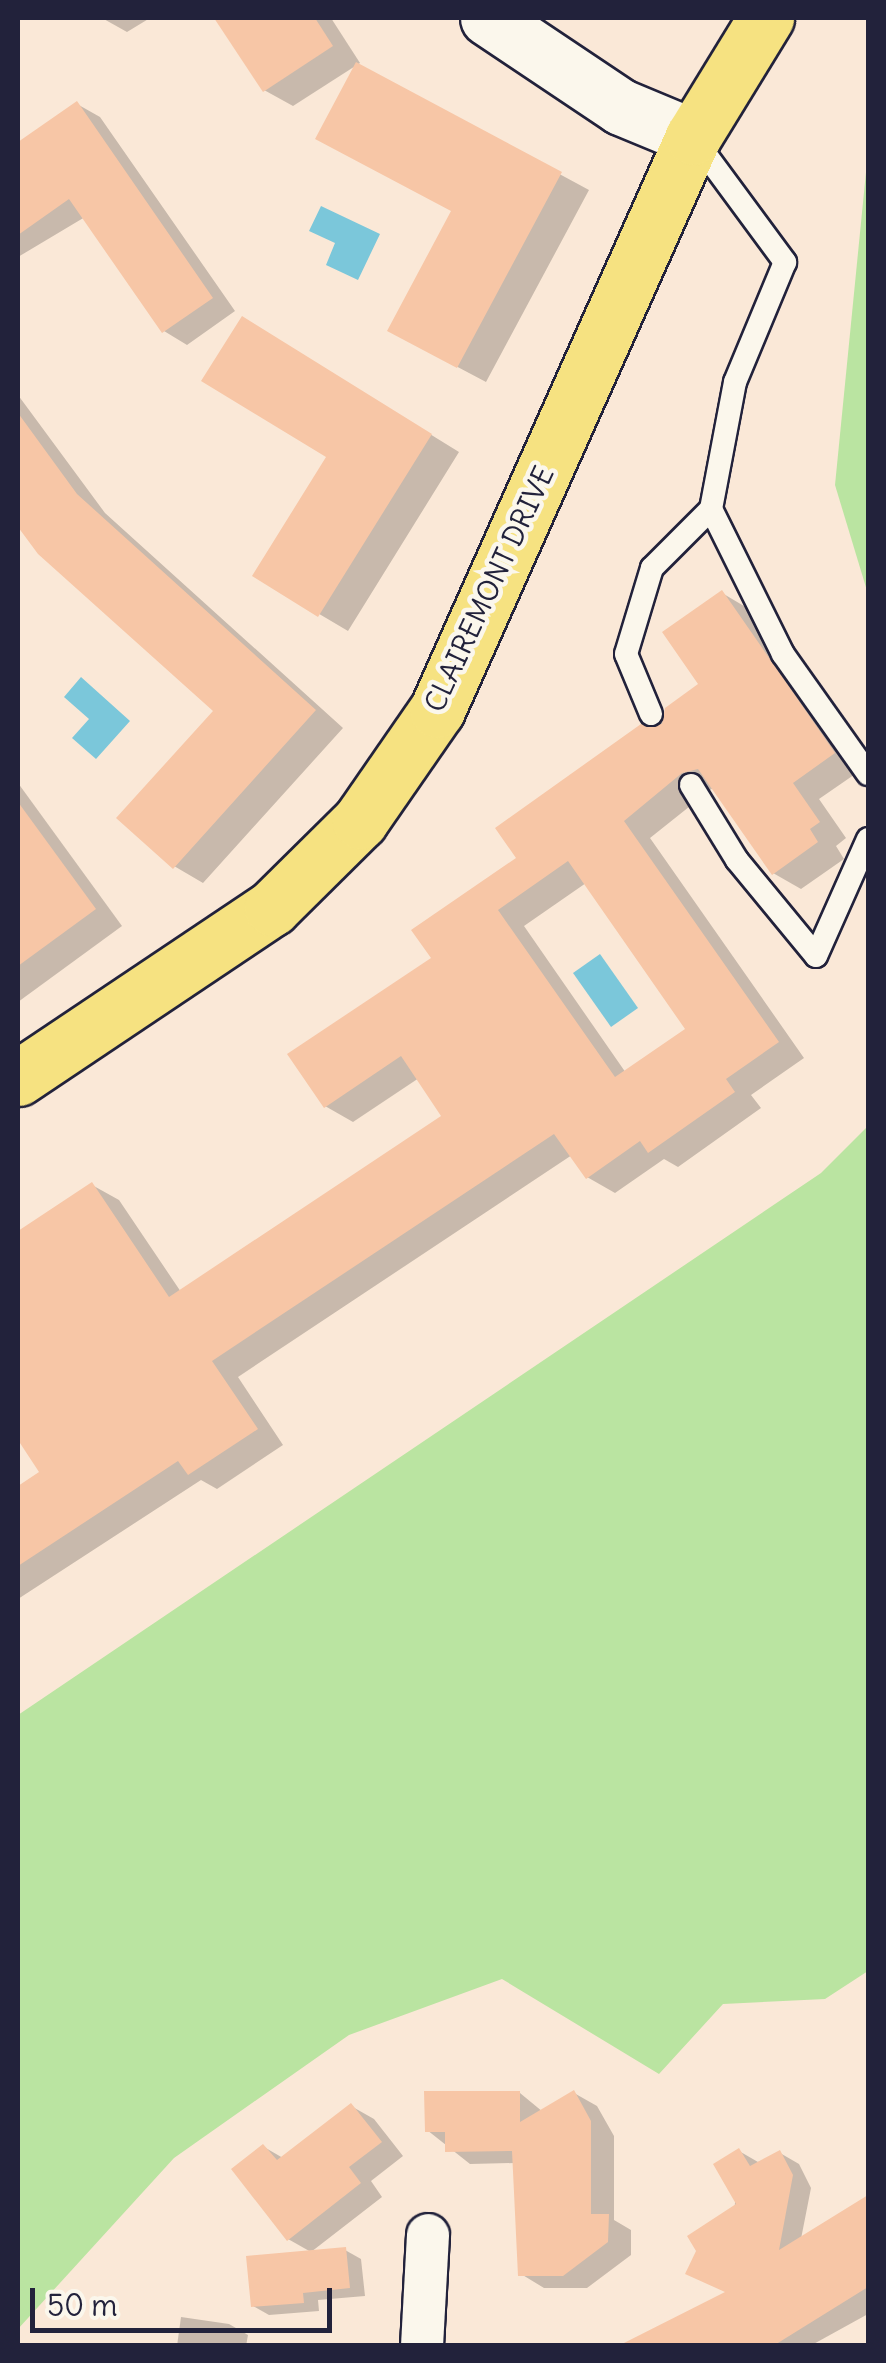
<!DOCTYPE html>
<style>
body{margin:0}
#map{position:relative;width:886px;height:2363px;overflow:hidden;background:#fae8d7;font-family:Delius,sans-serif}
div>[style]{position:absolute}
.green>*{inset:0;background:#bae4a1}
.water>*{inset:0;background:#7bc7da}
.shadow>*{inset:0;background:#0003}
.building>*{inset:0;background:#f7c6a6}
.roads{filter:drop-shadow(2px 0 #22223b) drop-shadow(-2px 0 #22223b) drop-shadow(0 2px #22223b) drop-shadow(0 -2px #22223b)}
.lane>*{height:22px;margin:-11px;padding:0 11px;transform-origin:11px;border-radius:11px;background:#fbf7ec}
.street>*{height:42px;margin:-21px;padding:0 21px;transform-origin:21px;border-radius:21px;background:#fbf7ec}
.secondary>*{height:55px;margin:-27.5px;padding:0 27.5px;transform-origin:27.5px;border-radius:27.5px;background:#fbf7ec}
.primary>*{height:55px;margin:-27.5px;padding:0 27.5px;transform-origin:27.5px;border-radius:27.5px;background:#f6e281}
span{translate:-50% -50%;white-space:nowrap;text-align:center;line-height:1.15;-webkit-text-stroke:9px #fbf7ec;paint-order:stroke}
.street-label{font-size:28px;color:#22223b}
.frame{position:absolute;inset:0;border:20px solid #22223b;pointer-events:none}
.scale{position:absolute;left:30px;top:2288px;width:302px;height:45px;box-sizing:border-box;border:5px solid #22223b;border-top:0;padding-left:12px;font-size:30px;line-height:35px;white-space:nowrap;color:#22223b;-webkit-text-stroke:8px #fbf7ec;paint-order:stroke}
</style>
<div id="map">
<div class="green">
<i style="clip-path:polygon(868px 152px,868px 594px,835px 485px)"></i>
<i style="clip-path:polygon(868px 1126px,868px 1971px,825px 1999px,723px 2004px,659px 2074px,502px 1979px,349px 2035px,174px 2158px,18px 2329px,18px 1715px,821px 1173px)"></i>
</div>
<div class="water">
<i style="clip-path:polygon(321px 206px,380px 234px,358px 280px,326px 265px,335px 243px,309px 231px)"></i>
<i style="clip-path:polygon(81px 677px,130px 721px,96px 759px,72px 738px,89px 719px,64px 697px)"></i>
<i style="clip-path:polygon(600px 954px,638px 1008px,611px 1027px,573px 973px)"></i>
</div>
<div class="shadow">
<i style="clip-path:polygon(102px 18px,150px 18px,127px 32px)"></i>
<i style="clip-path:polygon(217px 18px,331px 18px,360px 63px,293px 106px,264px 90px)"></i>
<i style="clip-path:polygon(357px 65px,589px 190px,486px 382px,418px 346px,454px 211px)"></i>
<i style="clip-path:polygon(77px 104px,100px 117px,235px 311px,187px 345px,164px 331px,85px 217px,18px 257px,18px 145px)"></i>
<i style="clip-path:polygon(271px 336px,459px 452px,348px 631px,255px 576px,329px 456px)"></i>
<i style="clip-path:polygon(18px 395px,105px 513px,343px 728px,203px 883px,174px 866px,217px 711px,39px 551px,18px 523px)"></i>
<i style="clip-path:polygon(evenodd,722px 593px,749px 609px,861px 770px,819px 799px,846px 838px,836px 846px,844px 859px,801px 889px,773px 873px,714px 787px,650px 838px,804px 1058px,751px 1095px,761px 1108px,678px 1167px,664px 1159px,615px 1193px,587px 1177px,572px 1155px,238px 1377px,283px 1445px,217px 1489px,201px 1480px,18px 1599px,18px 1489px,42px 1473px,18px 1435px,18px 1234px,92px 1185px,119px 1200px,181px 1292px,444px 1116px,419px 1078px,353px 1122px,325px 1106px,434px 958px,520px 859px,702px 684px,722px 593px,586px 883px,689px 1029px,626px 1073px,524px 926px,586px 883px)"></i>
<i style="clip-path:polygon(18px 783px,122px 926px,18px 1002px)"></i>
<i style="clip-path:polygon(520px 2093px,543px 2112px,574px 2093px,597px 2106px,614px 2136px,614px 2220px,631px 2230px,631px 2255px,587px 2288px,544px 2288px,521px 2274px,514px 2163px,470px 2164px,427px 2130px)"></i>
<i style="clip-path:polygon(351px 2106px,374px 2119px,403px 2156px,371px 2181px,382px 2197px,311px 2252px,288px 2239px,264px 2147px,283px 2158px)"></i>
<i style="clip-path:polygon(739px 2151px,758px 2162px,780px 2153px,799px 2164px,811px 2188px,801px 2239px,868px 2198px,868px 2314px,810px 2346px,624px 2346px,728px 2293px)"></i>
<i style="clip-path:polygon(345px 2250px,361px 2259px,365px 2296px,318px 2300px,319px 2311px,269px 2315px,253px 2306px)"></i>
<i style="clip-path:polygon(181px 2317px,229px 2324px,248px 2335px,246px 2346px,177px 2346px)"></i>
</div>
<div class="building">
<i style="clip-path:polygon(214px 18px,315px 18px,333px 46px,263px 92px)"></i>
<i style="clip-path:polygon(356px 62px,562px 172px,457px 368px,387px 331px,451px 211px,315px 139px)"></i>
<i style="clip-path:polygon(77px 101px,213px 298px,162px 333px,69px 199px,18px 235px,18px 142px)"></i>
<i style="clip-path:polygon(242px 316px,432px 434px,318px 617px,252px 576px,326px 457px,201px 381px)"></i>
<i style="clip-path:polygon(18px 413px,77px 494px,316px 710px,173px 869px,116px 818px,213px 711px,38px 554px,18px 527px)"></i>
<i style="clip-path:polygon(evenodd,722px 590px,835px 753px,793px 783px,820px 822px,810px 829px,818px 842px,772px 875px,698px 769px,682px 773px,624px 821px,779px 1042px,726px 1079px,735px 1092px,648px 1153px,640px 1141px,586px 1179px,554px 1134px,212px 1361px,258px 1429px,188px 1475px,178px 1461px,18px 1566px,18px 1486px,39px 1472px,18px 1440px,18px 1231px,92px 1182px,169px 1297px,441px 1116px,401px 1056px,324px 1108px,287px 1054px,431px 958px,411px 930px,516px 858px,495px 828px,641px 724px,662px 724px,665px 708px,698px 684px,662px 632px,722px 590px,568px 861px,685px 1029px,615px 1077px,498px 910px,568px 861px)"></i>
<i style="clip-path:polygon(18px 802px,96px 909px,18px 966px)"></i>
<i style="clip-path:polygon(574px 2090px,591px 2121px,591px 2214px,609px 2214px,608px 2242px,563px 2276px,518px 2276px,512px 2151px,445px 2152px,445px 2132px,425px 2132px,424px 2091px,520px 2091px,520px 2122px)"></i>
<i style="clip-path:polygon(351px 2103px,382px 2142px,349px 2167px,361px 2183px,287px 2241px,231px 2169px,263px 2144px,277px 2160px)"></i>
<i style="clip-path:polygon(739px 2148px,750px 2166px,780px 2150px,793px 2175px,779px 2250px,868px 2195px,868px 2287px,773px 2346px,618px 2346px,725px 2292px,685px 2274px,696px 2251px,687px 2236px,736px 2204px,713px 2164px)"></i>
<i style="clip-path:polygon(346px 2247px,350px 2288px,303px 2293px,304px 2303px,251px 2307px,246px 2256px)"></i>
</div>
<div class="roads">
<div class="lane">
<i style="left:695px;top:140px;width:152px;rotate:53.6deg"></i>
<i style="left:785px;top:262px;width:130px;rotate:112.6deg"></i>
<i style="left:735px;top:382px;width:129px;rotate:100.7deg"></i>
<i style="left:651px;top:714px;width:65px;rotate:-112.6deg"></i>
<i style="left:626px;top:654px;width:90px;rotate:-73.2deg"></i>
<i style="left:652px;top:568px;width:83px;rotate:-45deg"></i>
<i style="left:711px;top:509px;width:162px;rotate:63.6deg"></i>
<i style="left:783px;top:654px;width:147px;rotate:54.7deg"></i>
<i style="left:691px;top:785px;width:88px;rotate:58.5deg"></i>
<i style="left:737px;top:860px;width:124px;rotate:50.5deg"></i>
<i style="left:816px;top:956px;width:128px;rotate:-66deg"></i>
</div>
<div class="street">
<i style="left:422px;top:2346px;width:111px;rotate:-86.9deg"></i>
</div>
<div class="secondary">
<i style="left:488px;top:18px;width:160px;rotate:33.8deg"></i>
<i style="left:621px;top:107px;width:78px;rotate:22.6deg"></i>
</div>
<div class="primary">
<i style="left:18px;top:1078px;width:306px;rotate:-33.8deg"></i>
<i style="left:272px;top:908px;width:124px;rotate:-44.7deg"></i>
<i style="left:360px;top:821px;width:135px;rotate:-55.3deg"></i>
<i style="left:437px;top:710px;width:628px;rotate:-65.93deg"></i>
<i style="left:693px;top:137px;width:140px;rotate:-58.5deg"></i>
</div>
</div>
<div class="street-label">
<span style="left:489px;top:589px;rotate:-65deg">CLAIREMONT DRIVE</span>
</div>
<div class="frame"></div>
<div class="scale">50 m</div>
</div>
